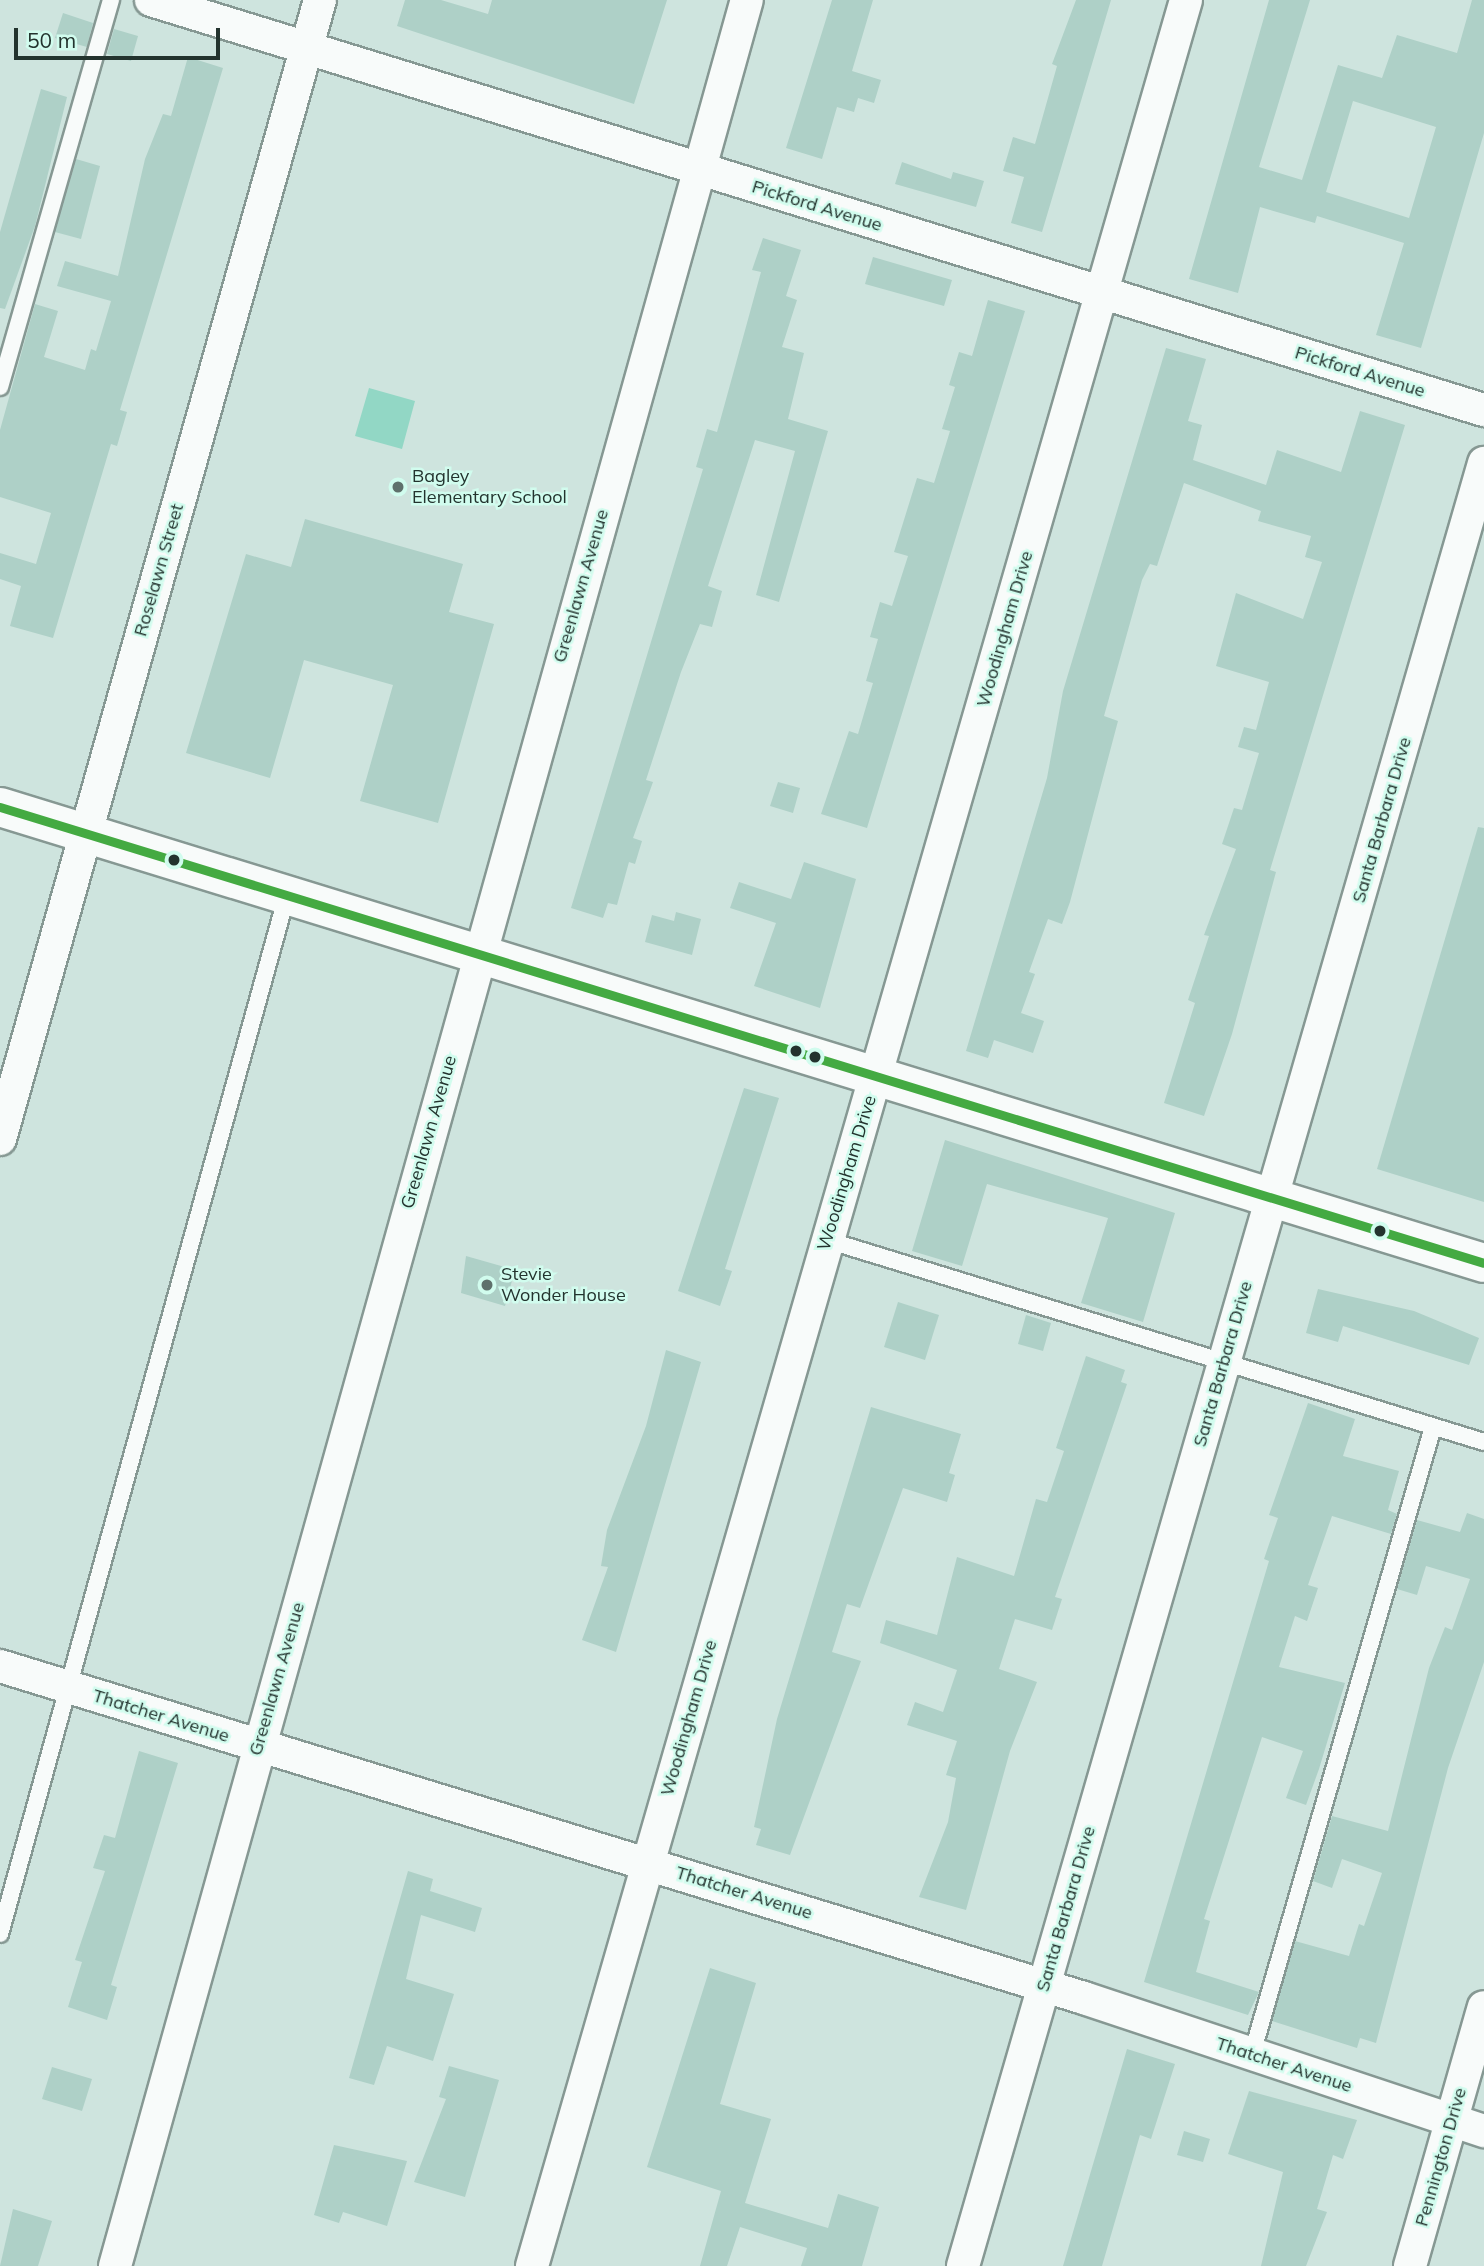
<!DOCTYPE html>
<style>
body{margin:0}
#map{position:relative;width:1484px;height:2266px;overflow:hidden;background:#cee4de;font-family:Mulish,sans-serif}
div>[style]{position:absolute}
.green>*{inset:0;background:#92d7c5}
.building>*{inset:0;background:#aed0c7}
.roads{filter:drop-shadow(2px 0 #869893) drop-shadow(-2px 0 #869893) drop-shadow(0 2px #869893) drop-shadow(0 -2px #869893)}
.service>*{height:16px;margin:-8px;padding:0 8px;transform-origin:8px;border-radius:8px;background:#f8fbfa}
.minor>*{height:32px;margin:-16px;padding:0 16px;transform-origin:16px;border-radius:16px;background:#f8fbfa}
.tertiary>*{height:38px;margin:-19px;padding:0 19px;transform-origin:19px;border-radius:19px;background:#f8fbfa}
.bus-1>*{height:9px;margin:-4.5px;padding:0 4.5px;transform-origin:4.5px;border-radius:4.5px;background:#44aa42}
.dots>*{width:19px;height:19px;translate:-50% -50%;box-sizing:border-box;border:4px solid #d1fcee;border-radius:50%}
span{translate:-50% -50%;white-space:nowrap;text-align:center;line-height:1.15;-webkit-text-stroke:5px #d1fcee;paint-order:stroke}
.street-label{font-size:18px;color:#23332e}
.poi-label{font-size:18px;color:#23332e}
.left{translate:0 -50%;text-align:left}
.scale{position:absolute;left:14px;top:28px;width:206px;height:32px;box-sizing:border-box;border:4px solid #23332e;border-top:0;padding-left:9px;font-size:21px;line-height:24px;white-space:nowrap;color:#23332e;-webkit-text-stroke:5px #d1fcee;paint-order:stroke}
</style>
<div id="map">
<div class="green">
<i style="clip-path:polygon(369px 388px,415px 401px,402px 449px,355px 436px)"></i>
</div>
<div class="building">
<i style="clip-path:polygon(405px 0,441px 0,488px 14px,492px 0,667px 0,634px 104px,397px 26px)"></i>
<i style="clip-path:polygon(832px 0,873px 0,852px 71px,881px 80px,874px 103px,858px 98px,854px 112px,837px 107px,822px 159px,786px 148px)"></i>
<i style="clip-path:polygon(1076px 0,1111px 0,1042px 232px,1011px 223px,1024px 177px,1003px 171px,1013px 137px,1035px 144px,1057px 66px,1052px 64px)"></i>
<i style="clip-path:polygon(evenodd,1269px 0,1310px 0,1259px 167px,1302px 180px,1338px 65px,1382px 78px,1397px 35px,1457px 53px,1472px 0,1484px 0,1484px 133px,1421px 348px,1376px 335px,1404px 243px,1317px 216px,1315px 223px,1260px 207px,1238px 293px,1189px 279px,1269px 0,1353px 101px,1436px 127px,1409px 218px,1326px 192px,1353px 101px)"></i>
<i style="clip-path:polygon(63px 13px,93px 23px,87px 47px,55px 38px)"></i>
<i style="clip-path:polygon(114px 29px,138px 36px,131px 61px,107px 54px)"></i>
<i style="clip-path:polygon(188px 57px,223px 68px,120px 410px,127px 412px,117px 446px,111px 444px,53px 638px,10px 626px,21px 586px,0 579px,0 553px,36px 564px,51px 513px,0 497px,0 430px,35px 304px,58px 311px,44px 357px,85px 370px,91px 349px,96px 351px,111px 301px,57px 286px,65px 261px,118px 276px,145px 159px,163px 114px,171px 116px)"></i>
<i style="clip-path:polygon(41px 89px,67px 97px,35px 226px,5px 309px,0 308px,0 232px)"></i>
<i style="clip-path:polygon(76px 159px,100px 166px,81px 239px,55px 232px)"></i>
<i style="clip-path:polygon(902px 162px,951px 179px,953px 172px,984px 181px,976px 207px,895px 184px)"></i>
<i style="clip-path:polygon(763px 238px,801px 250px,786px 296px,797px 300px,782px 347px,804px 353px,788px 419px,828px 431px,779px 602px,756px 595px,795px 451px,755px 440px,708px 586px,722px 591px,712px 627px,700px 624px,681px 672px,646px 780px,653px 782px,633px 838px,642px 841px,635px 864px,629px 862px,617px 905px,608px 903px,603px 918px,571px 908px,703px 469px,696px 467px,707px 429px,717px 432px,733px 374px,761px 272px,752px 270px)"></i>
<i style="clip-path:polygon(873px 257px,952px 280px,944px 306px,865px 284px)"></i>
<i style="clip-path:polygon(988px 300px,1025px 311px,867px 828px,821px 814px,849px 731px,858px 734px,873px 683px,866px 681px,878px 639px,870px 637px,880px 602px,892px 606px,908px 556px,894px 552px,917px 478px,934px 483px,950px 431px,942px 429px,955px 387px,949px 385px,959px 352px,972px 356px)"></i>
<i style="clip-path:polygon(1166px 348px,1206px 359px,1188px 421px,1202px 425px,1193px 460px,1266px 485px,1277px 450px,1341px 472px,1360px 411px,1405px 425px,1270px 870px,1276px 872px,1232px 1034px,1204px 1116px,1164px 1103px,1195px 1003px,1188px 1000px,1209px 936px,1204px 935px,1236px 849px,1222px 844px,1234px 808px,1242px 810px,1259px 753px,1238px 747px,1244px 727px,1256px 730px,1269px 682px,1216px 666px,1236px 593px,1303px 619px,1322px 562px,1305px 557px,1311px 536px,1258px 521px,1261px 511px,1184px 483px,1157px 566px,1150px 564px,1142px 580px,1104px 716px,1118px 721px,1070px 902px,1062px 924px,1048px 919px,1029px 972px,1035px 974px,1021px 1013px,1044px 1021px,1033px 1053px,994px 1040px,988px 1058px,966px 1051px,1047px 778px,1063px 691px)"></i>
<i style="clip-path:polygon(305px 519px,463px 564px,449px 612px,494px 624px,438px 823px,360px 801px,393px 685px,304px 660px,270px 778px,186px 753px,246px 554px,291px 567px)"></i>
<i style="clip-path:polygon(778px 782px,800px 788px,793px 813px,770px 806px)"></i>
<i style="clip-path:polygon(1478px 827px,1484px 828px,1484px 1202px,1377px 1169px)"></i>
<i style="clip-path:polygon(804px 862px,856px 879px,820px 1008px,754px 986px,776px 923px,730px 908px,739px 882px,791px 899px)"></i>
<i style="clip-path:polygon(676px 912px,701px 919px,692px 955px,645px 942px,652px 915px,674px 921px)"></i>
<i style="clip-path:polygon(744px 1088px,779px 1098px,725px 1269px,732px 1271px,720px 1306px,678px 1291px)"></i>
<i style="clip-path:polygon(945px 1140px,1175px 1213px,1143px 1322px,1081px 1303px,1108px 1218px,987px 1184px,962px 1266px,912px 1251px)"></i>
<i style="clip-path:polygon(466px 1256px,515px 1270px,505px 1306px,461px 1293px)"></i>
<i style="clip-path:polygon(1318px 1289px,1414px 1311px,1479px 1338px,1469px 1365px,1343px 1326px,1338px 1342px,1306px 1333px)"></i>
<i style="clip-path:polygon(898px 1302px,939px 1315px,925px 1360px,884px 1347px)"></i>
<i style="clip-path:polygon(1026px 1315px,1051px 1323px,1043px 1351px,1018px 1344px)"></i>
<i style="clip-path:polygon(666px 1350px,701px 1362px,616px 1652px,582px 1640px,608px 1567px,601px 1566px,607px 1530px,646px 1426px)"></i>
<i style="clip-path:polygon(1086px 1356px,1125px 1370px,1121px 1382px,1127px 1384px,1055px 1597px,1062px 1599px,1052px 1630px,1015px 1619px,999px 1669px,1037px 1682px,1010px 1751px,966px 1910px,919px 1897px,948px 1822px,956px 1778px,946px 1775px,957px 1741px,907px 1725px,915px 1702px,943px 1712px,957px 1670px,880px 1643px,886px 1620px,937px 1635px,957px 1557px,1014px 1576px,1036px 1499px,1047px 1502px,1064px 1451px,1056px 1448px)"></i>
<i style="clip-path:polygon(1308px 1403px,1355px 1419px,1343px 1456px,1399px 1471px,1388px 1510px,1397px 1514px,1391px 1534px,1332px 1516px,1308px 1585px,1318px 1588px,1307px 1621px,1295px 1616px,1279px 1667px,1345px 1683px,1319px 1769px,1306px 1805px,1286px 1798px,1303px 1751px,1262px 1737px,1204px 1919px,1210px 1921px,1196px 1972px,1259px 1992px,1248px 2015px,1144px 1982px,1269px 1561px,1264px 1559px,1278px 1518px,1269px 1515px)"></i>
<i style="clip-path:polygon(871px 1407px,961px 1434px,949px 1473px,955px 1475px,947px 1502px,903px 1488px,860px 1608px,847px 1604px,832px 1652px,861px 1661px,790px 1855px,756px 1845px,761px 1829px,754px 1827px,777px 1719px)"></i>
<i style="clip-path:polygon(1467px 1513px,1484px 1519px,1484px 1662px,1448px 1768px,1376px 2043px,1360px 2038px,1357px 2048px,1272px 2021px,1295px 1941px,1349px 1956px,1359px 1924px,1364px 1926px,1382px 1873px,1342px 1859px,1332px 1888px,1313px 1881px,1332px 1816px,1388px 1831px,1429px 1668px,1445px 1627px,1452px 1630px,1470px 1579px,1426px 1566px,1417px 1595px,1397px 1589px,1417px 1520px,1460px 1532px)"></i>
<i style="clip-path:polygon(139px 1751px,178px 1763px,111px 1985px,117px 1987px,107px 2020px,68px 2007px,82px 1962px,75px 1960px,105px 1871px,93px 1868px,104px 1835px,115px 1838px)"></i>
<i style="clip-path:polygon(408px 1871px,433px 1879px,430px 1891px,482px 1908px,475px 1932px,421px 1915px,406px 1979px,454px 1994px,433px 2061px,387px 2046px,374px 2085px,349px 2078px)"></i>
<i style="clip-path:polygon(710px 1968px,756px 1983px,720px 2104px,771px 2119px,745px 2203px,828px 2228px,838px 2194px,879px 2207px,862px 2266px,801px 2266px,807px 2248px,740px 2227px,727px 2266px,700px 2266px,721px 2191px,647px 2167px)"></i>
<i style="clip-path:polygon(1127px 2049px,1175px 2064px,1151px 2139px,1140px 2135px,1102px 2266px,1063px 2266px)"></i>
<i style="clip-path:polygon(449px 2066px,499px 2080px,465px 2197px,414px 2182px,446px 2099px,439px 2097px)"></i>
<i style="clip-path:polygon(52px 2067px,92px 2079px,82px 2111px,42px 2099px)"></i>
<i style="clip-path:polygon(1249px 2091px,1357px 2120px,1343px 2159px,1333px 2155px,1317px 2209px,1327px 2212px,1306px 2266px,1261px 2266px,1283px 2172px,1228px 2154px)"></i>
<i style="clip-path:polygon(1184px 2131px,1210px 2139px,1203px 2162px,1177px 2155px)"></i>
<i style="clip-path:polygon(334px 2145px,407px 2161px,387px 2226px,343px 2212px,339px 2223px,314px 2215px)"></i>
<i style="clip-path:polygon(13px 2209px,52px 2221px,38px 2266px,0 2266px)"></i>
</div>
<div class="roads">
<div class="service">
<i style="left:0;top:387px;width:403px;rotate:-74deg"></i>
<i style="left:827px;top:1240px;width:687px;rotate:17.09deg"></i>
<i style="left:0;top:1934px;width:1078px;rotate:-74.56deg"></i>
<i style="left:1252px;top:2054px;width:653px;rotate:-73.9deg"></i>
</div>
<div class="minor">
<i style="left:151px;top:0;width:1395px;rotate:17.1deg"></i>
<i style="left:0;top:1139px;width:1183px;rotate:-74.31deg"></i>
<i style="left:0;top:1666px;width:1134px;rotate:17.03deg"></i>
<i style="left:1084px;top:1998px;width:422px;rotate:18.4deg"></i>
<i style="left:115px;top:2266px;width:2352px;rotate:-74.42deg"></i>
<i style="left:532px;top:2266px;width:2358px;rotate:-73.9deg"></i>
<i style="left:963px;top:2266px;width:1877px;rotate:-73.88deg"></i>
<i style="left:1410px;top:2266px;width:269px;rotate:-74.1deg"></i>
</div>
<div class="tertiary">
<i style="left:0;top:807px;width:1552px;rotate:17.08deg"></i>
</div>
</div>
<div class="bus-1">
<i style="left:0;top:807px;width:1552px;rotate:17.08deg"></i>
</div>
<div class="dots">
<i style="left:398px;top:487px;background:#5f716c"></i>
<i style="left:174px;top:860px;background:#23332e"></i>
<i style="left:796px;top:1051px;background:#23332e"></i>
<i style="left:815px;top:1057px;background:#23332e"></i>
<i style="left:1380px;top:1231px;background:#23332e"></i>
<i style="left:487px;top:1285px;background:#5f716c"></i>
</div>
<div class="street-label">
<span style="left:817px;top:206px;rotate:17deg">Pickford Avenue</span>
<span style="left:1360px;top:372px;rotate:17deg">Pickford Avenue</span>
<span style="left:159px;top:570px;rotate:-74deg">Roselawn Street</span>
<span style="left:581px;top:586px;rotate:-74deg">Greenlawn Avenue</span>
<span style="left:1005px;top:629px;rotate:-74deg">Woodingham Drive</span>
<span style="left:1382px;top:820px;rotate:-74deg">Santa Barbara Drive</span>
<span style="left:429px;top:1132px;rotate:-74deg">Greenlawn Avenue</span>
<span style="left:847px;top:1173px;rotate:-73deg">Woodingham Drive</span>
<span style="left:1223px;top:1364px;rotate:-74deg">Santa Barbara Drive</span>
<span style="left:277px;top:1679px;rotate:-74deg">Greenlawn Avenue</span>
<span style="left:161px;top:1716px;rotate:17deg">Thatcher Avenue</span>
<span style="left:689px;top:1718px;rotate:-74deg">Woodingham Drive</span>
<span style="left:744px;top:1893px;rotate:17deg">Thatcher Avenue</span>
<span style="left:1066px;top:1909px;rotate:-74deg">Santa Barbara Drive</span>
<span style="left:1284px;top:2065px;rotate:18deg">Thatcher Avenue</span>
<span style="left:1441px;top:2157px;rotate:-74deg">Pennington Drive</span>
</div>
<div class="poi-label">
<span class="left" style="left:412px;top:487px">Bagley<br>Elementary School</span>
<span class="left" style="left:501px;top:1285px">Stevie<br>Wonder House</span>
</div>
<div class="scale">50 m</div>
</div>
